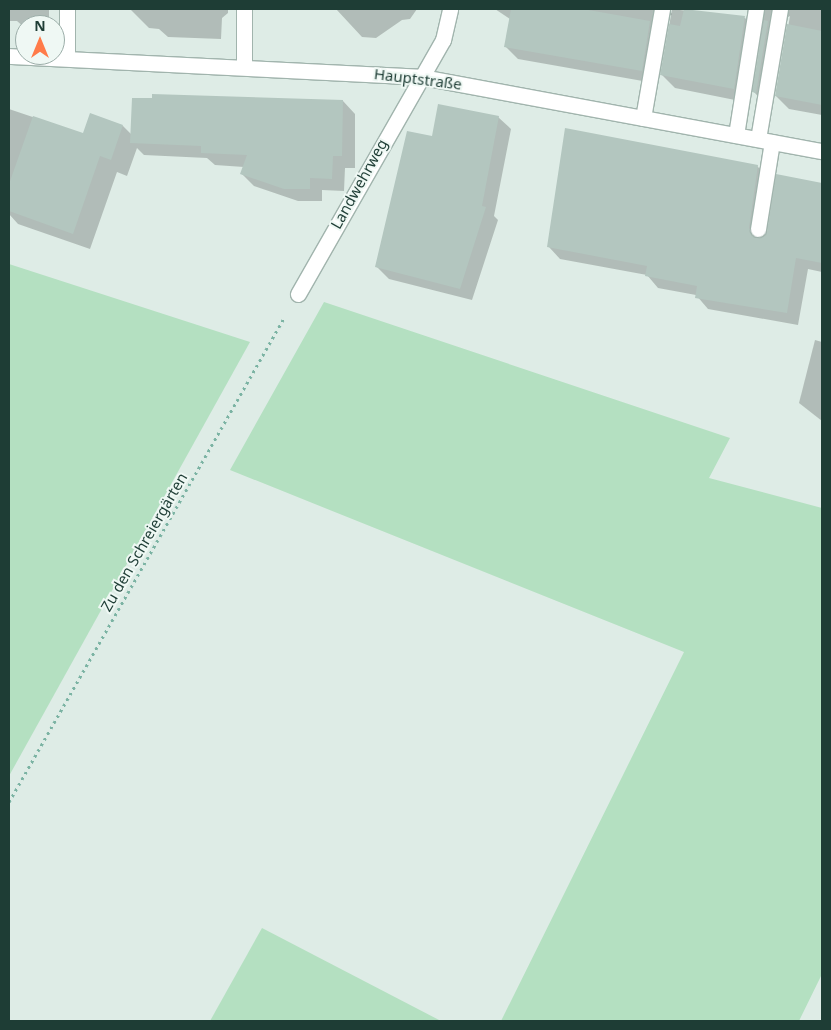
<!DOCTYPE html>
<meta charset="utf-8">
<style>
body{margin:0}
#map{position:relative;width:831px;height:1030px;overflow:hidden;background:#deece6;font-family:"Noto Sans",sans-serif}
div>[style]{position:absolute}
.green>*{inset:0;background:#b4e0c1}
.shadow>*{inset:0;background:#0003}
.building>*{inset:0;background:#b3c6bf}
.path>*{height:3px;margin-top:-1.5px;transform-origin:0;background:repeating-linear-gradient(90deg,#7bb3a3 0 2.5px,transparent 0 6.5px)}
.roads{filter:drop-shadow(1px 0 #a1b4ad) drop-shadow(-1px 0 #a1b4ad) drop-shadow(0 1px #a1b4ad) drop-shadow(0 -1px #a1b4ad)}
.service>*{height:15px;margin:-7.5px;padding:0 7.5px;transform-origin:7.5px;border-radius:7.5px;background:#fff}
.minor>*{height:15px;margin:-7.5px;padding:0 7.5px;transform-origin:7.5px;border-radius:7.5px;background:#fff}
.tertiary>*{height:15px;margin:-7.5px;padding:0 7.5px;transform-origin:7.5px;border-radius:7.5px;background:#fff}
span{translate:-50% -50%;white-space:nowrap;text-align:center;line-height:1.15;-webkit-text-stroke:4px #eff8f4;paint-order:stroke}
.street-label{font-size:15px;color:#1e3d35}
.frame{position:absolute;inset:0;border:10px solid #1e3d35;pointer-events:none}
.north{position:absolute;left:15px;top:15px;width:50px;height:50px;box-sizing:border-box;background:#eff8f4;border:1px solid #9bada8;border-radius:50%;rotate:0deg;font-size:14px;font-weight:700;line-height:20px;text-align:center;color:#1e3d35}
.north::after{content:'';display:block;margin:auto;width:18px;height:22px;background:#ff7b49;clip-path:polygon(50% 0,100% 100%,50% 72%,0 100%)}
</style>
<div id="map">
<div class="green">
<i style="clip-path:polygon(9px 264px,250px 342px,9px 776px)"></i>
<i style="clip-path:polygon(324px 302px,730px 438px,709px 478px,822px 508px,822px 974px,799px 1021px,501px 1021px,684px 652px,230px 470px)"></i>
<i style="clip-path:polygon(262px 928px,441px 1021px,210px 1021px)"></i>
</div>
<div class="shadow">
<i style="clip-path:polygon(9px 9px,49px 9px,49px 25px,25px 28px,17px 21px,9px 21px)"></i>
<i style="clip-path:polygon(130px 9px,228px 9px,228px 13px,222px 18px,221px 39px,168px 37px,159px 29px,149px 28px)"></i>
<i style="clip-path:polygon(336px 9px,417px 9px,410px 19px,402px 20px,376px 38px,362px 37px)"></i>
<i style="clip-path:polygon(495px 9px,667px 9px,672px 14px,665px 20px,654px 83px,518px 59px,505px 46px,510px 19px)"></i>
<i style="clip-path:polygon(672px 9px,745px 18px,758px 31px,745px 102px,675px 88px,661px 74px)"></i>
<i style="clip-path:polygon(764px 9px,822px 9px,822px 115px,789px 109px,776px 96px,790px 16px,783px 20px,766px 105px,754px 92px)"></i>
<i style="clip-path:polygon(343px 101px,355px 114px,355px 168px,345px 168px,344px 191px,322px 190px,322px 201px,298px 201px,254px 186px,242px 174px,244px 167px,215px 165px,207px 158px,144px 155px,137px 148px,127px 176px,117px 172px,90px 249px,18px 224px,9px 214px,9px 109px,83px 134px,123px 126px,132px 135px)"></i>
<i style="clip-path:polygon(498px 117px,511px 129px,494px 216px,498px 220px,472px 300px,389px 279px,377px 267px,433px 137px)"></i>
<i style="clip-path:polygon(757px 166px,769px 178px,761px 237px,768px 232px,777px 176px,822px 184px,822px 272px,808px 269px,798px 325px,708px 309px,696px 295px,658px 288px,647px 275px,560px 259px,549px 247px)"></i>
<i style="clip-path:polygon(815px 340px,822px 342px,822px 421px,799px 403px)"></i>
</div>
<div class="building">
<i style="clip-path:polygon(511px 9px,583px 9px,650px 21px,642px 71px,504px 47px)"></i>
<i style="clip-path:polygon(684px 9px,745px 16px,734px 89px,660px 75px,669px 24px,680px 26px)"></i>
<i style="clip-path:polygon(764px 20px,768px 21px,756px 93px,752px 92px)"></i>
<i style="clip-path:polygon(787px 24px,822px 31px,822px 105px,775px 96px)"></i>
<i style="clip-path:polygon(152px 94px,343px 100px,342px 156px,333px 156px,332px 179px,310px 178px,310px 189px,284px 189px,240px 174px,247px 155px,201px 153px,201px 146px,130px 143px,132px 98px,152px 98px)"></i>
<i style="clip-path:polygon(438px 104px,499px 116px,482px 206px,486px 207px,460px 289px,375px 267px,407px 131px,432px 136px)"></i>
<i style="clip-path:polygon(90px 113px,123px 125px,111px 160px,100px 156px,73px 234px,9px 211px,9px 184px,33px 116px,83px 133px)"></i>
<i style="clip-path:polygon(565px 128px,758px 165px,749px 228px,756px 238px,767px 231px,776px 174px,822px 183px,822px 263px,796px 258px,787px 313px,695px 298px,697px 286px,645px 276px,647px 266px,547px 247px)"></i>
</div>
<div class="path">
<i style="left:9px;top:802px;width:557px;rotate:-60.4deg"></i>
</div>
<div class="roads">
<div class="service">
<i style="left:67px;top:57px;width:48px;rotate:-90deg"></i>
<i style="left:244px;top:67px;width:58px;rotate:-90deg"></i>
<i style="left:643px;top:118px;width:111px;rotate:-80.1deg"></i>
<i style="left:736px;top:135px;width:128px;rotate:-81deg"></i>
<i style="left:758px;top:139px;width:132px;rotate:-80.4deg"></i>
<i style="left:758px;top:229px;width:88px;rotate:-80.9deg"></i>
</div>
<div class="minor">
<i style="left:298px;top:294px;width:292px;rotate:-60.3deg"></i>
<i style="left:443px;top:40px;width:32px;rotate:-77deg"></i>
</div>
<div class="tertiary">
<i style="left:9px;top:56px;width:414px;rotate:2.9deg"></i>
<i style="left:422px;top:77px;width:407px;rotate:10.5deg"></i>
</div>
</div>
<div class="street-label">
<span style="left:418px;top:79px;rotate:7deg">Hauptstraße</span>
<span style="left:359px;top:184px;rotate:-61deg">Landwehrweg</span>
<span style="left:144px;top:542px;rotate:-60deg">Zu den Schreiergärten</span>
</div>
<div class="frame"></div>
<div class="north">N</div>
</div>
